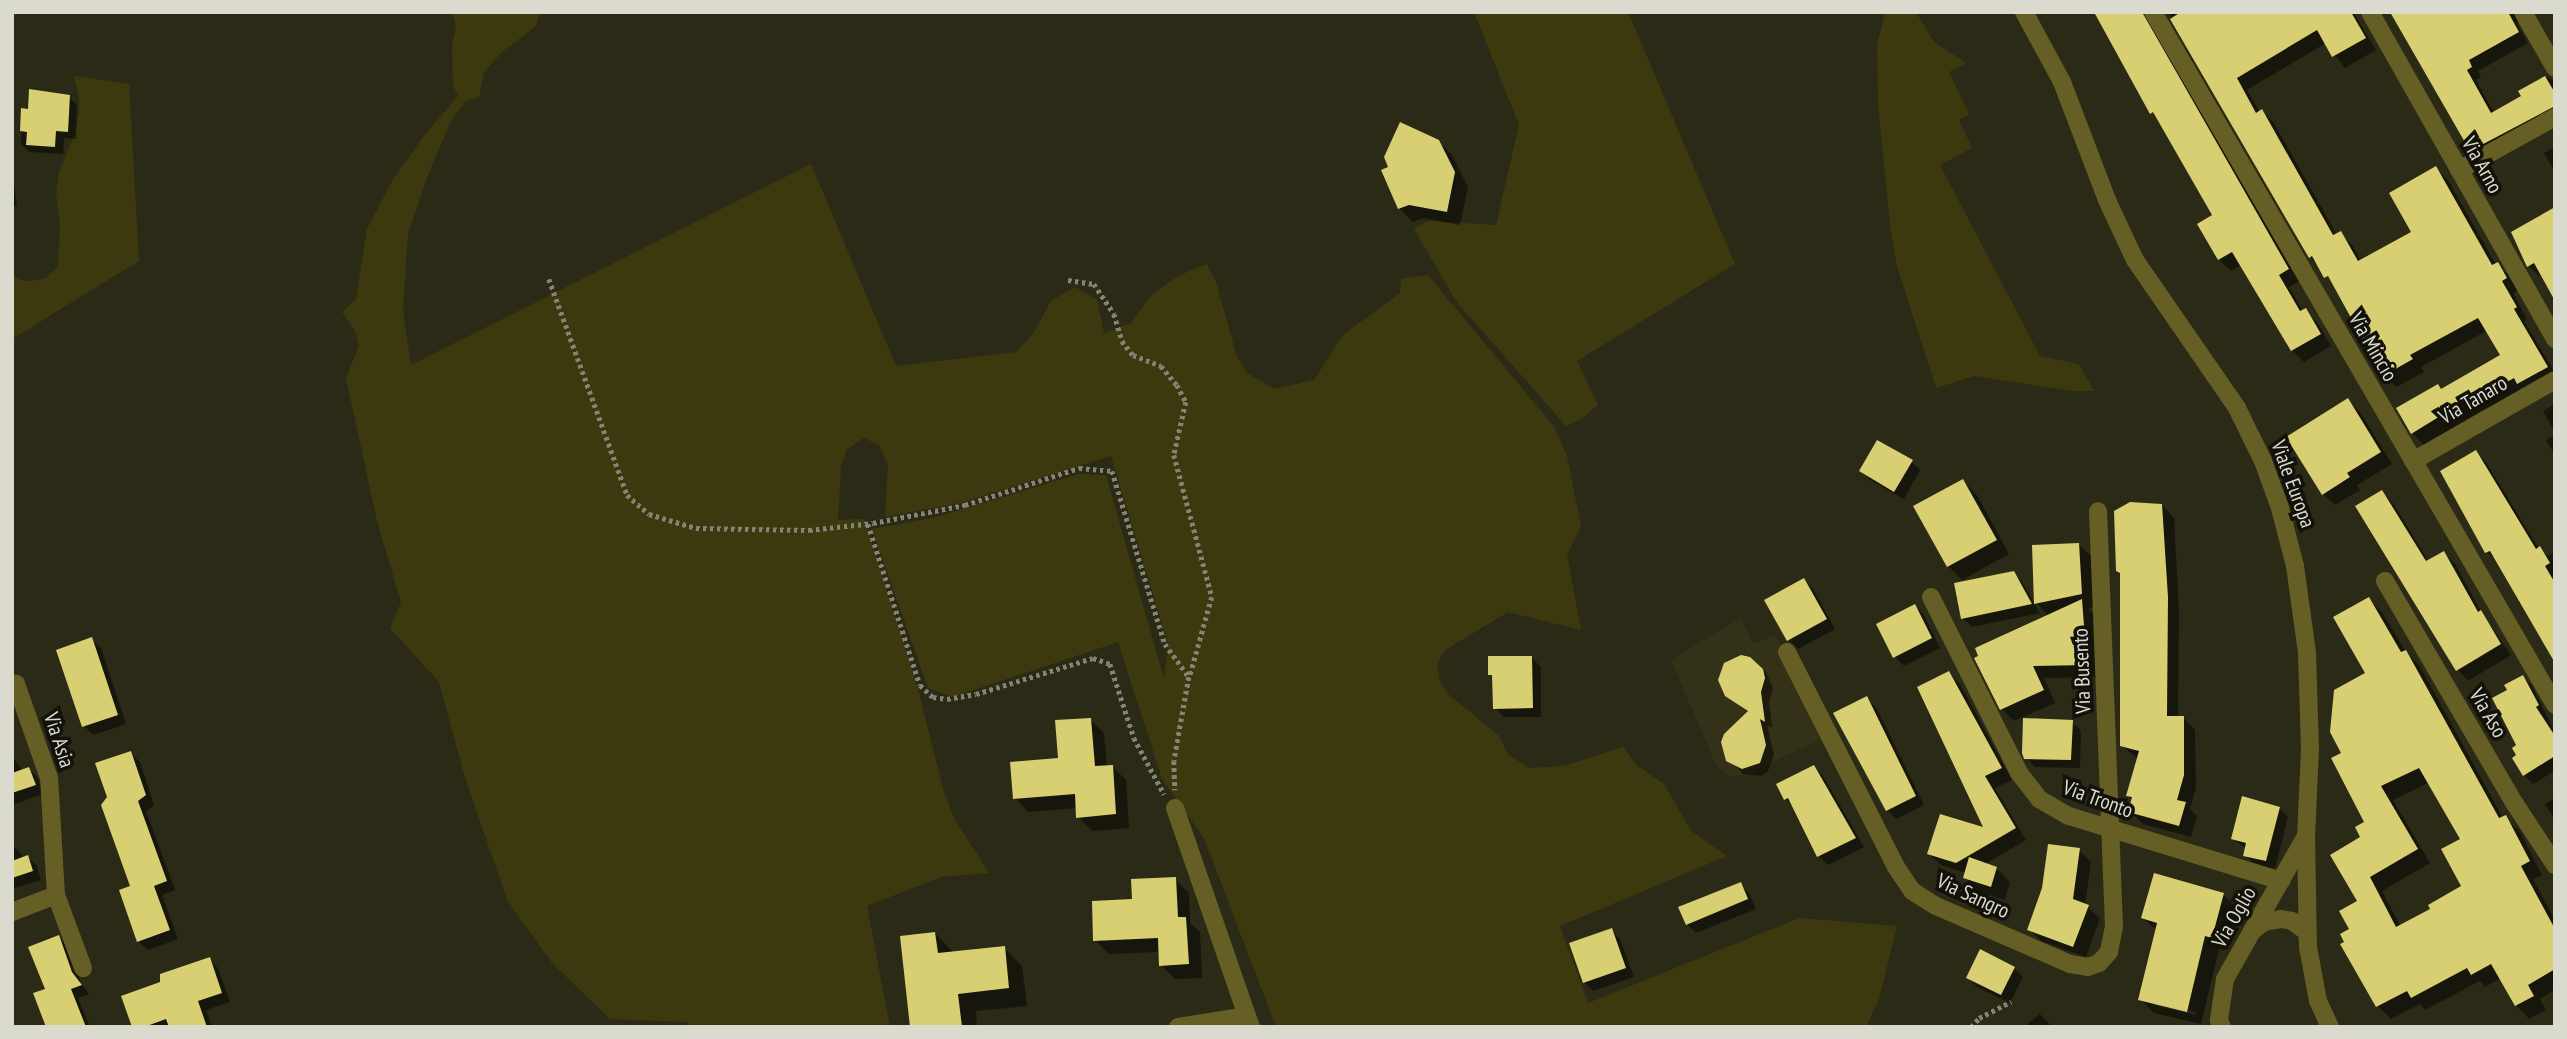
<!DOCTYPE html>
<style>
body{margin:0}
#map{position:relative;width:2567px;height:1039px;overflow:hidden;background:#2b2a17;font-family:"PT Sans Narrow",sans-serif}
div>[style]{position:absolute}
.built>*{inset:0;background:#333117}
.green>*{inset:0;background:#3d390e}
.shadow>*{inset:0;background:#0007}
.building>*{inset:0;background:#d8cf72}
.path>*{height:4.5px;margin-top:-2.25px;transform-origin:0;background:repeating-linear-gradient(90deg,#848374 0 3.5px,transparent 0 7px)}
.street>*{height:18px;margin:-9px;padding:0 9px;transform-origin:9px;border-radius:9px;background:#655f25}
span{translate:-50% -50%;white-space:nowrap;text-align:center;line-height:1.15;-webkit-text-stroke:7px #13120a;paint-order:stroke}
.street-label{font-size:21px;color:#dbdacf}
.frame{position:absolute;inset:0;border:14px solid #dbdacf;pointer-events:none}
</style>
<div id="map">
<div class="built">
<i style="clip-path:polygon(1741px 617px,1753px 644px,1775px 635px,1824px 738px,1757px 769px,1757px 774px,1729px 776px,1716px 765px,1671px 660px)"></i>
</div>
<div class="green">
<i style="clip-path:polygon(452px 12px,540px 12px,536px 26px,503px 51px,484px 72px,479px 97px,466px 101px,451px 121px,431px 167px,408px 233px,403px 311px,411px 365px,811px 164px,896px 366px,1016px 352px,1033px 334px,1051px 301px,1075px 287px,1097px 300px,1104px 333px,1131px 323px,1151px 295px,1180px 275px,1207px 264px,1216px 282px,1237px 357px,1247px 373px,1274px 389px,1314px 380px,1344px 334px,1400px 293px,1401px 279px,1428px 275px,1555px 428px,1567px 456px,1581px 526px,1567px 555px,1581px 630px,1508px 612px,1445px 650px,1437px 664px,1440px 682px,1448px 694px,1499px 736px,1508px 754px,1529px 768px,1564px 766px,1623px 747px,1636px 765px,1664px 784px,1691px 831px,1727px 856px,1560px 926px,1588px 1003px,1800px 918px,1897px 926px,1879px 999px,1866px 1027px,1276px 1027px,1204px 838px,1162px 779px,1118px 642px,953px 697px,928px 688px,872px 529px,937px 517px,1079px 474px,1106px 475px,1164px 679px,1168px 644px,1111px 456px,960px 503px,885px 517px,888px 465px,879px 445px,864px 438px,847px 449px,841px 466px,838px 520px,864px 519px,918px 689px,944px 792px,954px 818px,989px 873px,941px 877px,867px 906px,890px 1027px,690px 1027px,687px 1022px,610px 1019px,552px 963px,507px 900px,464px 774px,439px 682px,390px 628px,401px 602px,377px 521px,346px 378px,359px 346px,354px 329px,342px 312px,356px 299px,367px 229px,392px 181px,423px 137px,458px 96px,453px 85px,452px 45px,456px 27px)"></i>
<i style="clip-path:polygon(1474px 12px,1628px 12px,1735px 264px,1577px 361px,1598px 405px,1581px 419px,1566px 426px,1456px 301px,1414px 229px,1427px 221px,1496px 225px,1519px 125px)"></i>
<i style="clip-path:polygon(1885px 12px,1916px 12px,1934px 42px,1966px 63px,1949px 72px,1969px 114px,1959px 120px,1972px 148px,1940px 165px,2040px 356px,2079px 364px,2094px 391px,2073px 391px,1974px 376px,1936px 388px,1897px 266px,1890px 224px,1878px 105px,1877px 45px)"></i>
<i style="clip-path:polygon(74px 76px,129px 84px,139px 261px,12px 339px,12px 274px,20px 280px,32px 281px,46px 278px,58px 267px,60px 224px,56px 194px,59px 173px,75px 133px,79px 113px,79px 98px)"></i>
</div>
<div class="shadow">
<i style="clip-path:polygon(2095px 12px,2353px 12px,2376px 50px,2345px 68px,2326px 43px,2247px 90px,2260px 113px,2262px 111px,2274px 123px,2337px 235px,2340px 233px,2352px 245px,2362px 262px,2413px 233px,2436px 169px,2448px 180px,2496px 265px,2510px 276px,2518px 290px,2513px 293px,2527px 319px,2524px 321px,2555px 373px,2483px 413px,2481px 411px,2424px 445px,2412px 433px,2438px 386px,2442px 390px,2503px 355px,2488px 330px,2421px 367px,2424px 372px,2396px 387px,2385px 375px,2337px 288px,2310px 257px,2169px 13px,2160px 13px,2300px 281px,2289px 287px,2303px 311px,2317px 322px,2331px 346px,2304px 362px,2292px 350px,2242px 265px,2231px 271px,2219px 259px,2214px 216px)"></i>
<i style="clip-path:polygon(2392px 12px,2528px 12px,2517px 24px,2528px 43px,2478px 71px,2481px 77px,2476px 80px,2494px 113px,2523px 96px,2520px 92px,2547px 77px,2555px 81px,2555px 122px,2482px 160px,2471px 150px)"></i>
<i style="clip-path:polygon(30px 91px,57px 93px,69px 97px,77px 105px,76px 139px,64px 138px,63px 154px,29px 152px,21px 144px,23px 110px,29px 110px)"></i>
<i style="clip-path:polygon(1438px 141px,1452px 155px,1468px 187px,1460px 225px,1424px 218px,1413px 222px,1399px 208px)"></i>
<i style="clip-path:polygon(2555px 147px,2555px 172px,2544px 153px)"></i>
<i style="clip-path:polygon(12px 169px,17px 206px,12px 207px)"></i>
<i style="clip-path:polygon(2555px 209px,2542px 274px,2539px 276px,2529px 266px)"></i>
<i style="clip-path:polygon(2348px 400px,2360px 412px,2392px 464px,2357px 485px,2360px 490px,2335px 505px,2323px 494px)"></i>
<i style="clip-path:polygon(2555px 404px,2555px 433px,2543px 411px)"></i>
<i style="clip-path:polygon(2555px 435px,2555px 455px,2546px 440px)"></i>
<i style="clip-path:polygon(2476px 452px,2486px 462px,2539px 549px,2548px 556px,2555px 552px,2555px 663px,2499px 562px,2487px 552px,2442px 471px)"></i>
<i style="clip-path:polygon(1911px 461px,1920px 470px,1904px 499px,1870px 480px,1861px 471px)"></i>
<i style="clip-path:polygon(1963px 481px,1977px 495px,2009px 554px,1962px 580px,1948px 566px)"></i>
<i style="clip-path:polygon(2382px 492px,2393px 503px,2429px 562px,2444px 553px,2455px 564px,2483px 615px,2511px 655px,2468px 681px,2458px 670px,2358px 507px)"></i>
<i style="clip-path:polygon(2151px 503px,2162px 505px,2174px 518px,2179px 610px,2178px 717px,2183px 717px,2195px 730px,2196px 788px,2190px 809px,2197px 816px,2191px 837px,2143px 824px,2130px 812px,2133px 801px,2128px 795px,2138px 759px,2122px 746px,2121px 574px,2118px 571px,2130px 504px)"></i>
<i style="clip-path:polygon(2079px 545px,2093px 558px,2095px 607px,2088px 609px,2094px 614px,2099px 677px,2044px 678px,2055px 703px,2014px 721px,2001px 708px,2049px 616px,2036px 603px)"></i>
<i style="clip-path:polygon(2013px 572px,2022px 582px,2040px 613px,1972px 627px,1963px 618px)"></i>
<i style="clip-path:polygon(1804px 580px,1813px 589px,1835px 629px,1798px 649px,1789px 640px)"></i>
<i style="clip-path:polygon(evenodd,2369px 599px,2382px 612px,2405px 651px,2419px 665px,2503px 818px,2519px 830px,2542px 875px,2533px 879px,2555px 920px,2555px 990px,2540px 999px,2546px 1010px,2529px 1019px,2516px 1005px,2501px 978px,2485px 987px,2480px 981px,2425px 1010px,2420px 1004px,2391px 1019px,2378px 1006px,2351px 930px,2360px 902px,2366px 823px,2343px 754px,2367px 673px,2369px 599px,2430px 782px,2462px 840px,2464px 887px,2433px 910px,2401px 927px,2382px 891px,2430px 863px,2393px 800px,2430px 782px)"></i>
<i style="clip-path:polygon(1915px 606px,1924px 615px,1940px 648px,1904px 666px,1895px 657px)"></i>
<i style="clip-path:polygon(91px 639px,101px 648px,126px 724px,93px 735px,84px 726px)"></i>
<i style="clip-path:polygon(1741px 657px,1757px 663px,1766px 672px,1773px 688px,1769px 702px,1772px 728px,1767px 725px,1774px 755px,1768px 771px,1761px 776px,1743px 774px,1723px 751px,1726px 734px,1749px 713px,1727px 695px)"></i>
<i style="clip-path:polygon(1532px 658px,1541px 667px,1541px 717px,1504px 717px,1495px 708px,1494px 678px,1490px 674px)"></i>
<i style="clip-path:polygon(1949px 673px,1960px 684px,2012px 780px,1995px 788px,2026px 840px,1985px 864px,1996px 868px,2010px 882px,2005px 900px,1979px 892px,1965px 878px,1966px 873px,1941px 865px,1929px 854px,1986px 830px)"></i>
<i style="clip-path:polygon(2523px 677px,2532px 686px,2555px 733px,2555px 771px,2533px 784px,2524px 775px,2519px 756px,2509px 690px)"></i>
<i style="clip-path:polygon(1867px 698px,1876px 707px,1924px 805px,1896px 819px,1887px 810px)"></i>
<i style="clip-path:polygon(1091px 720px,1104px 733px,1107px 767px,1112px 766px,1126px 780px,1129px 828px,1092px 831px,1078px 817px,1078px 808px,1028px 812px,1015px 798px,1060px 760px)"></i>
<i style="clip-path:polygon(2072px 722px,2081px 731px,2080px 768px,2035px 767px,2026px 757px)"></i>
<i style="clip-path:polygon(131px 753px,140px 762px,154px 805px,146px 811px,175px 890px,162px 895px,178px 939px,148px 950px,138px 941px,132px 887px)"></i>
<i style="clip-path:polygon(12px 756px,23px 771px,29px 769px,38px 778px,43px 794px,12px 805px)"></i>
<i style="clip-path:polygon(1814px 767px,1823px 776px,1864px 847px,1828px 865px,1819px 856px,1795px 809px,1786px 799px)"></i>
<i style="clip-path:polygon(2555px 798px,2555px 820px,2545px 804px)"></i>
<i style="clip-path:polygon(2279px 808px,2288px 817px,2275px 869px,2254px 864px,2245px 855px,2247px 849px,2233px 839px)"></i>
<i style="clip-path:polygon(12px 844px,24px 858px,28px 857px,37px 866px,41px 880px,12px 889px)"></i>
<i style="clip-path:polygon(2079px 850px,2091px 862px,2085px 905px,2100px 918px,2086px 957px,2041px 941px,2029px 929px)"></i>
<i style="clip-path:polygon(1175px 879px,1189px 893px,1190px 923px,1200px 932px,1202px 978px,1175px 979px,1161px 965px,1160px 952px,1109px 954px,1095px 940px,1134px 901px)"></i>
<i style="clip-path:polygon(1740px 884px,1749px 893px,1756px 909px,1696px 933px,1687px 924px)"></i>
<i style="clip-path:polygon(evenodd,2223px 894px,2237px 908px,2225px 950px,2219px 949px,2201px 1024px,2154px 1013px,2140px 999px,2157px 931px,2143px 918px,2223px 894px,2154px 1002px,2196px 1012px,2195px 1015px,2154px 1005px,2154px 1002px)"></i>
<i style="clip-path:polygon(1611px 930px,1620px 939px,1634px 977px,1593px 991px,1584px 982px)"></i>
<i style="clip-path:polygon(935px 933px,953px 952px,1004px 948px,1022px 966px,1027px 1006px,976px 1011px,977px 1027px,912px 1027px)"></i>
<i style="clip-path:polygon(58px 937px,67px 946px,81px 983px,89px 994px,78px 998px,90px 1027px,48px 1027px,47px 990px)"></i>
<i style="clip-path:polygon(209px 959px,218px 968px,230px 1002px,206px 1010px,212px 1027px,134px 1027px)"></i>
<i style="clip-path:polygon(2014px 968px,2023px 977px,2010px 1003px,1977px 987px,1968px 978px)"></i>
<i style="clip-path:polygon(2040px 1014px,2052px 1027px,2024px 1027px)"></i>
</div>
<div class="building">
<i style="clip-path:polygon(2094px 12px,2142px 12px,2289px 269px,2279px 275px,2300px 311px,2306px 308px,2321px 334px,2291px 351px,2232px 252px,2218px 260px,2197px 224px,2212px 215px,2153px 112px,2150px 114px)"></i>
<i style="clip-path:polygon(2181px 12px,2351px 12px,2366px 38px,2332px 57px,2317px 30px,2237px 78px,2256px 113px,2262px 109px,2333px 235px,2341px 231px,2358px 261px,2411px 232px,2389px 193px,2436px 166px,2492px 265px,2498px 262px,2507px 278px,2502px 281px,2517px 307px,2514px 309px,2548px 367px,2517px 384px,2514px 378px,2470px 403px,2468px 399px,2411px 434px,2396px 408px,2438px 384px,2441px 389px,2500px 355px,2478px 318px,2410px 355px,2413px 359px,2383px 376px,2328px 276px,2324px 278px,2312px 256px,2309px 258px,2170px 19px)"></i>
<i style="clip-path:polygon(2390px 12px,2508px 12px,2519px 32px,2469px 60px,2472px 67px,2467px 70px,2491px 113px,2521px 96px,2518px 91px,2545px 76px,2555px 93px,2555px 106px,2470px 151px)"></i>
<i style="clip-path:polygon(29px 89px,70px 95px,68px 132px,56px 131px,55px 147px,26px 145px,27px 132px,20px 131px,21px 108px,28px 109px)"></i>
<i style="clip-path:polygon(1400px 122px,1439px 140px,1455px 172px,1447px 212px,1409px 205px,1398px 209px,1381px 170px,1388px 167px,1384px 157px)"></i>
<i style="clip-path:polygon(2555px 207px,2555px 301px,2534px 263px,2527px 267px,2511px 232px)"></i>
<i style="clip-path:polygon(2348px 398px,2381px 452px,2347px 473px,2350px 477px,2322px 495px,2286px 437px)"></i>
<i style="clip-path:polygon(1877px 440px,1913px 460px,1894px 492px,1859px 471px)"></i>
<i style="clip-path:polygon(2476px 450px,2536px 549px,2540px 546px,2550px 563px,2545px 566px,2555px 583px,2555px 663px,2490px 551px,2485px 553px,2440px 471px)"></i>
<i style="clip-path:polygon(1963px 479px,1997px 540px,1947px 567px,1913px 506px)"></i>
<i style="clip-path:polygon(2382px 490px,2426px 561px,2444px 551px,2478px 612px,2481px 610px,2501px 644px,2456px 671px,2355px 506px)"></i>
<i style="clip-path:polygon(2130px 502px,2162px 504px,2168px 597px,2167px 716px,2184px 716px,2184px 775px,2177px 800px,2186px 802px,2179px 826px,2128px 812px,2132px 797px,2126px 796px,2139px 751px,2120px 746px,2120px 573px,2116px 571px,2114px 511px)"></i>
<i style="clip-path:polygon(2079px 543px,2082px 594px,2034px 604px,2032px 545px)"></i>
<i style="clip-path:polygon(2014px 571px,2032px 604px,1961px 619px,1954px 583px)"></i>
<i style="clip-path:polygon(1804px 578px,1827px 619px,1787px 641px,1764px 600px)"></i>
<i style="clip-path:polygon(evenodd,2369px 597px,2401px 652px,2406px 650px,2499px 818px,2506px 815px,2530px 861px,2521px 866px,2555px 929px,2555px 969px,2528px 985px,2534px 996px,2515px 1006px,2491px 964px,2471px 975px,2467px 968px,2411px 998px,2407px 991px,2376px 1007px,2340px 944px,2344px 942px,2340px 934px,2349px 929px,2339px 911px,2357px 901px,2330px 855px,2360px 837px,2355px 827px,2364px 822px,2331px 758px,2341px 753px,2330px 732px,2334px 690px,2365px 673px,2333px 617px,2369px 597px,2419px 768px,2460px 839px,2441px 849px,2461px 886px,2428px 905px,2430px 909px,2396px 927px,2370px 877px,2418px 849px,2381px 786px,2419px 768px)"></i>
<i style="clip-path:polygon(2082px 599px,2087px 665px,2033px 666px,2044px 690px,2000px 710px,1974px 658px,1978px 656px,1975px 648px)"></i>
<i style="clip-path:polygon(1915px 604px,1932px 638px,1893px 658px,1876px 624px)"></i>
<i style="clip-path:polygon(92px 637px,118px 715px,82px 727px,56px 650px)"></i>
<i style="clip-path:polygon(1741px 655px,1750px 657px,1763px 669px,1765px 678px,1761px 692px,1765px 722px,1760px 719px,1766px 745px,1760px 763px,1742px 769px,1726px 761px,1721px 742px,1724px 734px,1748px 711px,1725px 696px,1718px 680px,1724px 663px)"></i>
<i style="clip-path:polygon(1488px 656px,1532px 656px,1533px 708px,1493px 709px,1492px 675px,1488px 675px)"></i>
<i style="clip-path:polygon(1949px 671px,2002px 768px,1985px 776px,2016px 828px,1956px 863px,1927px 854px,1940px 814px,1983px 827px,1917px 687px)"></i>
<i style="clip-path:polygon(2523px 675px,2539px 705px,2536px 707px,2555px 736px,2555px 756px,2523px 776px,2512px 758px,2516px 755px,2512px 748px,2516px 745px,2492px 698px,2507px 690px,2504px 685px)"></i>
<i style="clip-path:polygon(1867px 696px,1916px 796px,1886px 811px,1833px 713px)"></i>
<i style="clip-path:polygon(1091px 718px,1095px 766px,1113px 765px,1116px 814px,1076px 818px,1075px 794px,1013px 799px,1010px 762px,1058px 758px,1055px 720px)"></i>
<i style="clip-path:polygon(2023px 718px,2073px 720px,2071px 760px,2024px 759px,2022px 753px)"></i>
<i style="clip-path:polygon(131px 751px,146px 795px,138px 801px,167px 881px,154px 886px,170px 930px,137px 942px,119px 890px,130px 886px,101px 805px,107px 797px,95px 763px)"></i>
<i style="clip-path:polygon(1814px 765px,1856px 838px,1817px 857px,1788px 798px,1784px 800px,1776px 784px)"></i>
<i style="clip-path:polygon(29px 767px,36px 785px,12px 793px,12px 773px)"></i>
<i style="clip-path:polygon(2242px 796px,2280px 807px,2266px 861px,2243px 856px,2246px 843px,2231px 839px)"></i>
<i style="clip-path:polygon(2048px 844px,2080px 848px,2073px 899px,2089px 905px,2073px 947px,2027px 930px,2042px 888px)"></i>
<i style="clip-path:polygon(28px 855px,33px 871px,12px 878px,12px 861px)"></i>
<i style="clip-path:polygon(1969px 857px,1997px 867px,1991px 887px,1963px 878px)"></i>
<i style="clip-path:polygon(2154px 873px,2224px 893px,2212px 938px,2205px 936px,2187px 1012px,2138px 1000px,2157px 923px,2141px 918px)"></i>
<i style="clip-path:polygon(1176px 877px,1178px 917px,1186px 917px,1189px 964px,1159px 966px,1158px 938px,1093px 941px,1092px 901px,1132px 899px,1131px 879px)"></i>
<i style="clip-path:polygon(1741px 882px,1748px 899px,1686px 925px,1678px 907px)"></i>
<i style="clip-path:polygon(1612px 928px,1626px 968px,1583px 983px,1569px 943px)"></i>
<i style="clip-path:polygon(935px 932px,938px 953px,1005px 946px,1009px 988px,958px 994px,962px 1027px,910px 1027px,900px 936px)"></i>
<i style="clip-path:polygon(59px 935px,72px 972px,82px 985px,71px 989px,86px 1027px,46px 1027px,33px 993px,45px 989px,28px 947px)"></i>
<i style="clip-path:polygon(1980px 949px,2015px 967px,2001px 995px,1966px 978px)"></i>
<i style="clip-path:polygon(210px 957px,222px 993px,198px 1001px,207px 1027px,169px 1027px,166px 1019px,144px 1027px,132px 1027px,121px 996px,160px 982px,160px 974px)"></i>
</div>
<div class="path">
<i style="left:549px;top:279px;width:230px;rotate:70.1deg"></i>
<i style="left:627px;top:495px;width:29px;rotate:41deg"></i>
<i style="left:649px;top:514px;width:49px;rotate:16.6deg"></i>
<i style="left:696px;top:528px;width:113px;rotate:1deg"></i>
<i style="left:809px;top:530px;width:64px;rotate:-6.2deg"></i>
<i style="left:873px;top:523px;width:94px;rotate:-11.1deg"></i>
<i style="left:965px;top:505px;width:120px;rotate:-18deg"></i>
<i style="left:1079px;top:468px;width:33px;rotate:5deg"></i>
<i style="left:1112px;top:471px;width:181px;rotate:73deg"></i>
<i style="left:1165px;top:644px;width:41px;rotate:54deg"></i>
<i style="left:1189px;top:677px;width:85px;rotate:100.1deg"></i>
<i style="left:1174px;top:761px;width:29px;rotate:88deg"></i>
<i style="left:1068px;top:280px;width:26px;rotate:9deg"></i>
<i style="left:1094px;top:284px;width:36px;rotate:56deg"></i>
<i style="left:1114px;top:314px;width:28px;rotate:73deg"></i>
<i style="left:1122px;top:341px;width:18px;rotate:52deg"></i>
<i style="left:1133px;top:355px;width:30px;rotate:21deg"></i>
<i style="left:1161px;top:366px;width:25px;rotate:50deg"></i>
<i style="left:1177px;top:385px;width:19px;rotate:62deg"></i>
<i style="left:1186px;top:402px;width:54px;rotate:102.8deg"></i>
<i style="left:1174px;top:455px;width:147px;rotate:75deg"></i>
<i style="left:1212px;top:597px;width:82px;rotate:105.6deg"></i>
<i style="left:868px;top:524px;width:169px;rotate:72.1deg"></i>
<i style="left:920px;top:685px;width:18px;rotate:43deg"></i>
<i style="left:933px;top:697px;width:14px;rotate:8deg"></i>
<i style="left:947px;top:699px;width:29px;rotate:-10deg"></i>
<i style="left:976px;top:694px;width:122px;rotate:-17.1deg"></i>
<i style="left:1093px;top:658px;width:18px;rotate:19deg"></i>
<i style="left:1110px;top:664px;width:78px;rotate:72deg"></i>
<i style="left:1134px;top:738px;width:64px;rotate:61.8deg"></i>
<i style="left:1971px;top:1027px;width:12px;rotate:-48deg"></i>
<i style="left:1979px;top:1018px;width:36px;rotate:-27deg"></i>
</div>
<div class="street">
<i style="left:2024px;top:12px;width:80px;rotate:61.5deg"></i>
<i style="left:2062px;top:82px;width:126px;rotate:69.1deg"></i>
<i style="left:2107px;top:200px;width:66px;rotate:65deg"></i>
<i style="left:2135px;top:260px;width:180px;rotate:55.4deg"></i>
<i style="left:2237px;top:408px;width:59px;rotate:63.9deg"></i>
<i style="left:2263px;top:461px;width:50px;rotate:70.1deg"></i>
<i style="left:2280px;top:508px;width:60px;rotate:75.5deg"></i>
<i style="left:2295px;top:566px;width:88px;rotate:82.1deg"></i>
<i style="left:2307px;top:653px;width:96px;rotate:88.2deg"></i>
<i style="left:2310px;top:749px;width:87px;rotate:92.6deg"></i>
<i style="left:2306px;top:836px;width:111px;rotate:89deg"></i>
<i style="left:2308px;top:947px;width:55px;rotate:79.5deg"></i>
<i style="left:2318px;top:1001px;width:29px;rotate:65deg"></i>
<i style="left:2153px;top:12px;width:801px;rotate:59.88deg"></i>
<i style="left:2370px;top:12px;width:376px;rotate:60.5deg"></i>
<i style="left:2523px;top:12px;width:64px;rotate:60.3deg"></i>
<i style="left:2459px;top:170px;width:110px;rotate:-28.9deg"></i>
<i style="left:2413px;top:461px;width:163px;rotate:-29.7deg"></i>
<i style="left:2385px;top:581px;width:258px;rotate:59.8deg"></i>
<i style="left:2515px;top:804px;width:73px;rotate:56.7deg"></i>
<i style="left:1931px;top:597px;width:197px;rotate:63.4deg"></i>
<i style="left:2019px;top:773px;width:33px;rotate:52deg"></i>
<i style="left:2039px;top:799px;width:34px;rotate:30deg"></i>
<i style="left:2069px;top:816px;width:222px;rotate:17deg"></i>
<i style="left:1787px;top:652px;width:241px;rotate:63.1deg"></i>
<i style="left:1896px;top:867px;width:29px;rotate:56deg"></i>
<i style="left:1912px;top:891px;width:28px;rotate:32deg"></i>
<i style="left:1936px;top:906px;width:146px;rotate:23.4deg"></i>
<i style="left:2070px;top:964px;width:18px;rotate:9deg"></i>
<i style="left:2088px;top:967px;width:12px;rotate:-20deg"></i>
<i style="left:2099px;top:963px;width:15px;rotate:-48deg"></i>
<i style="left:2109px;top:952px;width:25px;rotate:-79deg"></i>
<i style="left:2114px;top:927px;width:416px;rotate:-92.2deg"></i>
<i style="left:1175px;top:808px;width:220px;rotate:70.9deg"></i>
<i style="left:56px;top:895px;width:78px;rotate:69.7deg"></i>
<i style="left:12px;top:912px;width:47px;rotate:-21.1deg"></i>
<i style="left:56px;top:895px;width:117px;rotate:-93.4deg"></i>
<i style="left:49px;top:778px;width:100px;rotate:-109.3deg"></i>
<i style="left:2252px;top:931px;width:15px;rotate:-37deg"></i>
<i style="left:2264px;top:922px;width:17px;rotate:-10deg"></i>
<i style="left:2281px;top:919px;width:11px;rotate:10deg"></i>
<i style="left:2292px;top:921px;width:19px;rotate:36deg"></i>
<i style="left:1178px;top:1027px;width:70px;rotate:-9.1deg"></i>
<i style="left:1247px;top:1016px;width:12px;rotate:70deg"></i>
<i style="left:2222px;top:1027px;width:8px;rotate:-113deg"></i>
<i style="left:2219px;top:1020px;width:41px;rotate:-81.7deg"></i>
<i style="left:2225px;top:979px;width:164px;rotate:-60.5deg"></i>
</div>
<div class="street-label">
<span style="left:2482px;top:165px;rotate:61deg">Via Arno</span>
<span style="left:2373px;top:347px;rotate:60deg">Via Mincio</span>
<span style="left:2473px;top:400px;rotate:-30deg">Via Tanaro</span>
<span style="left:2293px;top:484px;rotate:70deg">Viale Europa</span>
<span style="left:2082px;top:671px;rotate:-92deg">Via Busento</span>
<span style="left:2488px;top:713px;rotate:60deg">Via Aso</span>
<span style="left:59px;top:740px;rotate:72deg">Via Asia</span>
<span style="left:2098px;top:799px;rotate:20deg">Via Tronto</span>
<span style="left:1973px;top:896px;rotate:25deg">Via Sangro</span>
<span style="left:2234px;top:917px;rotate:-60deg">Via Oglio</span>
</div>
<div class="frame"></div>
</div>
